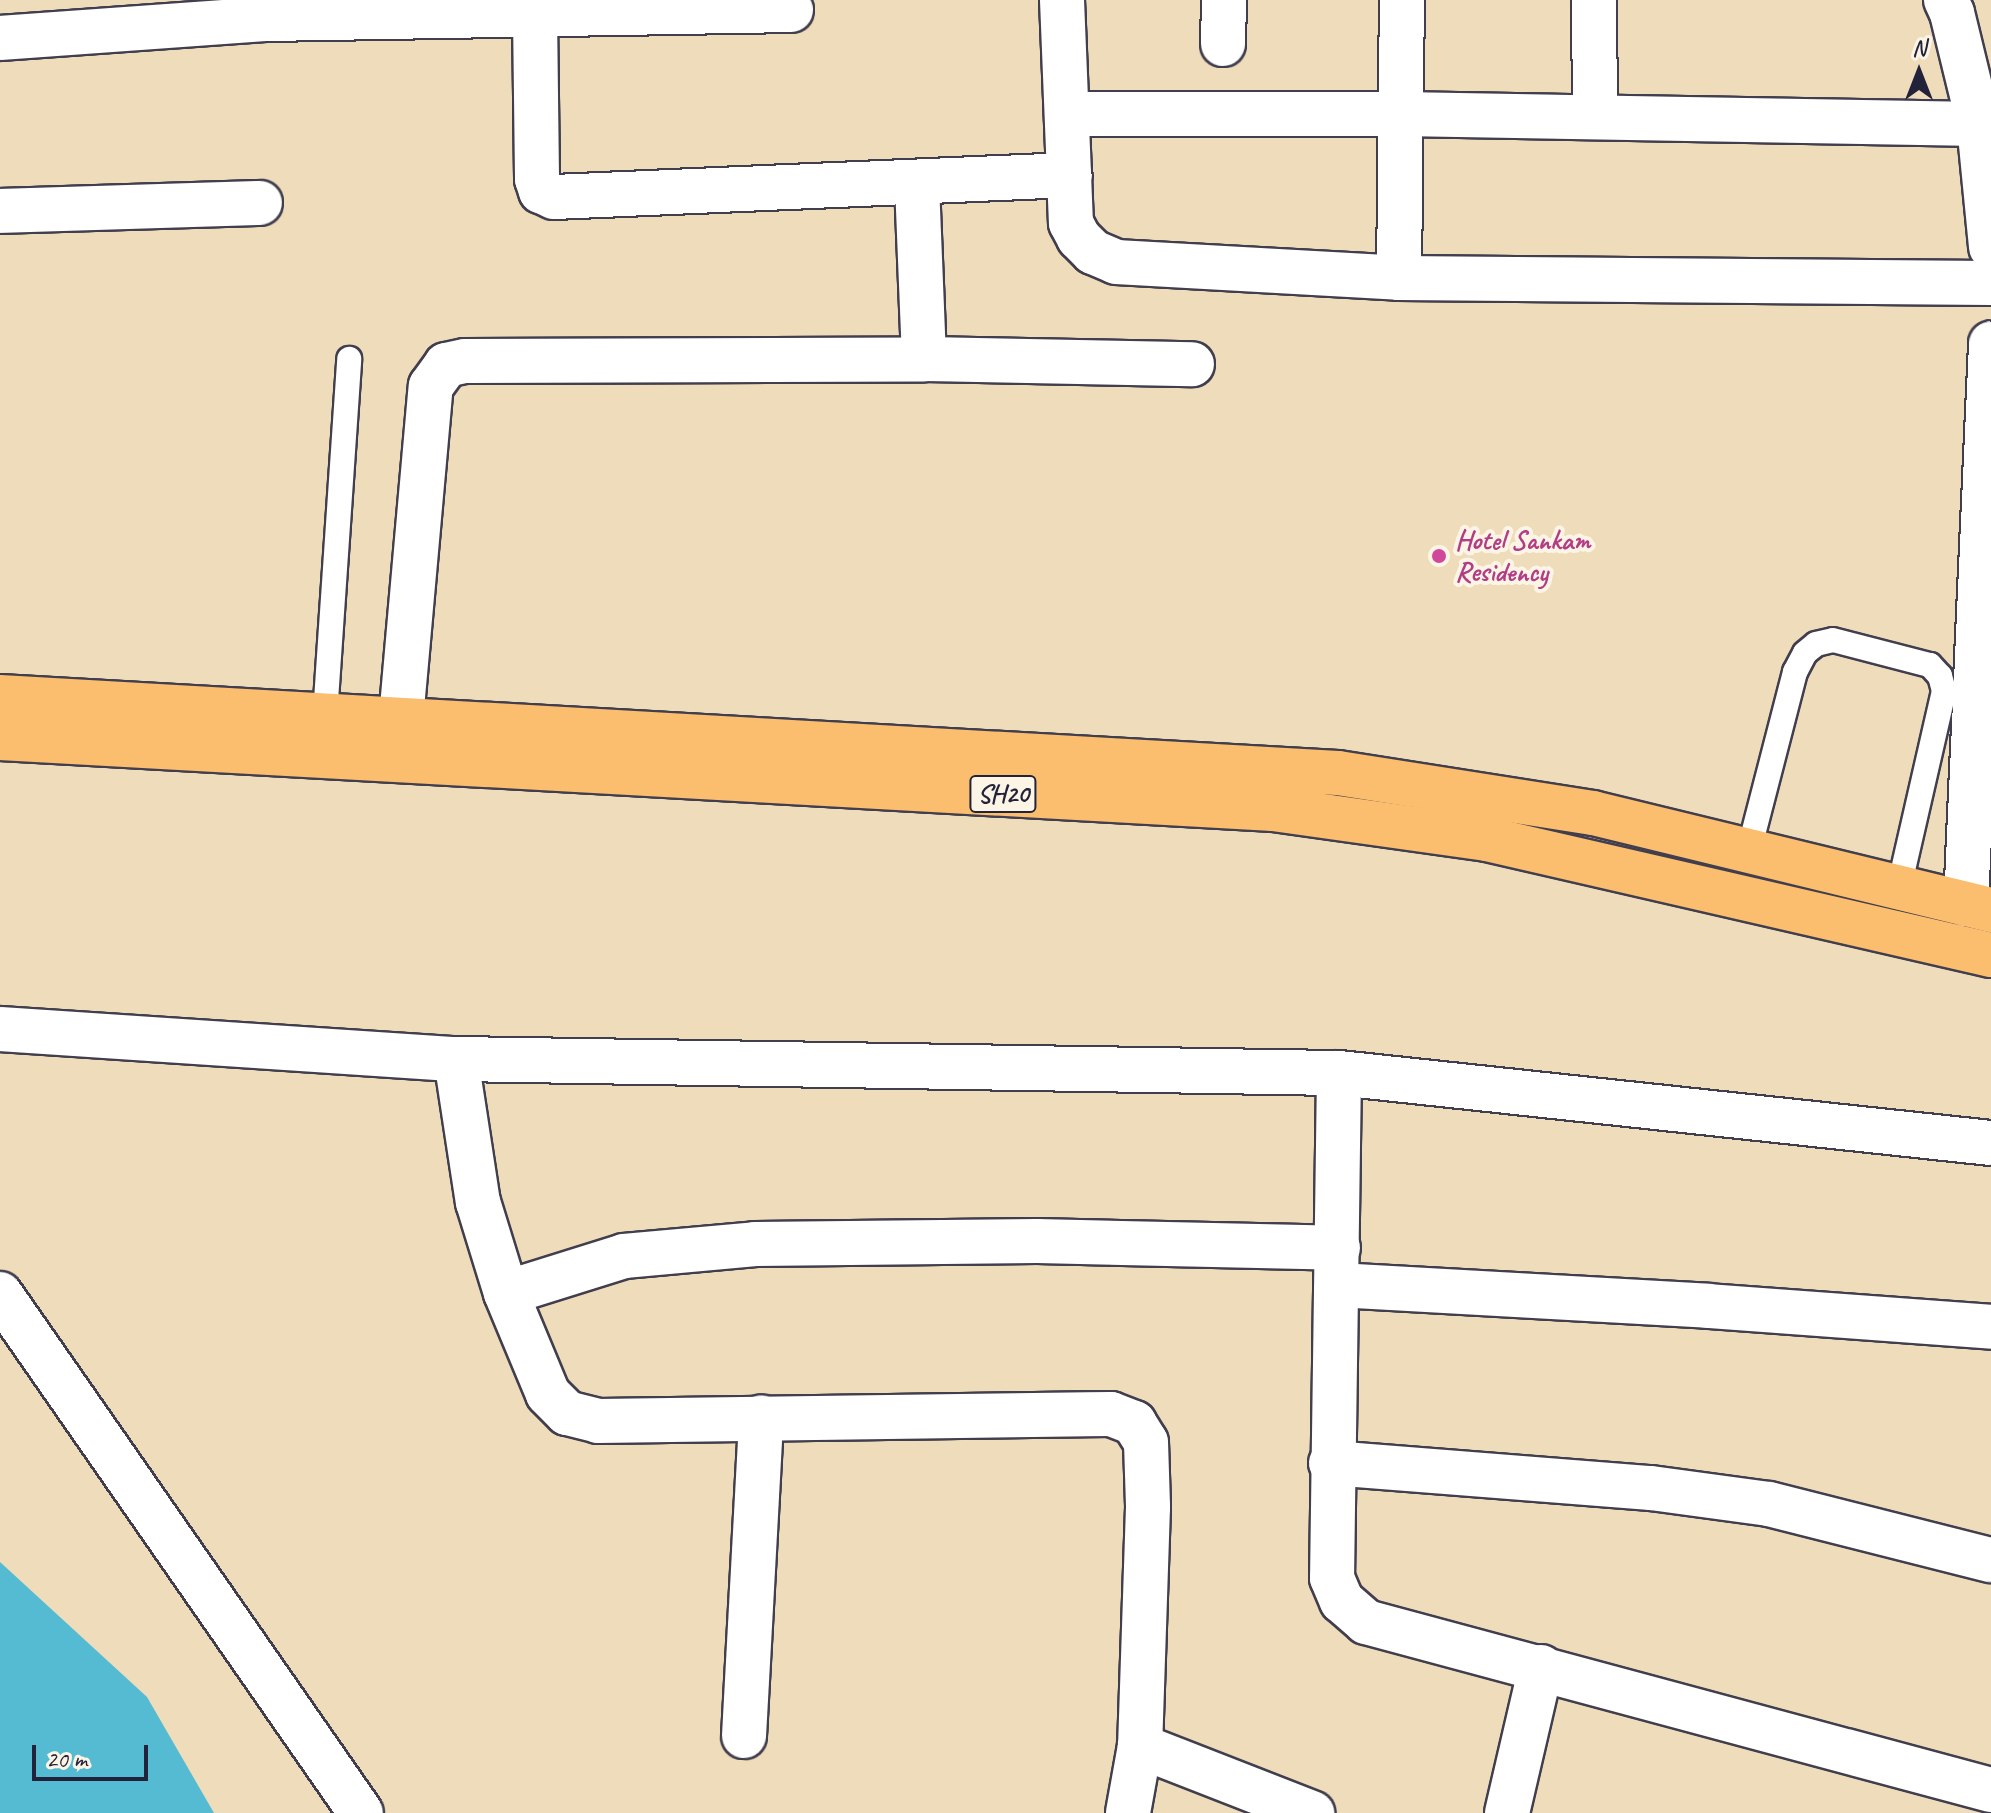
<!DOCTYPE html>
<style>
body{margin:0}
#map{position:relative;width:1991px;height:1813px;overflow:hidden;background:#eedcba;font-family:Caveat,sans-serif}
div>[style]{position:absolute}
.water>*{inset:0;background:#54bbd2}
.roads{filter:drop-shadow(2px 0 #413e4e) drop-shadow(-2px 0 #413e4e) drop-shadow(0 2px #413e4e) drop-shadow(0 -2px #413e4e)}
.service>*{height:24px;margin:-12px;padding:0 12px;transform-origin:12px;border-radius:12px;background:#fff}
.minor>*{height:44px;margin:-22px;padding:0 22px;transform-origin:22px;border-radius:22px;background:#fff}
.primary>*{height:44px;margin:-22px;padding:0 22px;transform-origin:22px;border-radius:22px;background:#fbbd6e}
.dots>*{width:22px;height:22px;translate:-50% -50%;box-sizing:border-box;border:4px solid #fcf5e5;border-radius:50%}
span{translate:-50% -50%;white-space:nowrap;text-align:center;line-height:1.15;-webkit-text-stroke:8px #fcf5e5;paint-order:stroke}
.shield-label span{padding:2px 6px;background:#fcf5e5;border:2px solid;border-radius:6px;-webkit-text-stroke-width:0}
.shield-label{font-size:26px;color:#22223b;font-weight:700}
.hotel-label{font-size:28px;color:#b23c85;font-weight:700}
.left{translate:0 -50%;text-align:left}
.north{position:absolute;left:1879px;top:32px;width:80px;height:80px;-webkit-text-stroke:6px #fcf5e5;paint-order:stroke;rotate:0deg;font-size:22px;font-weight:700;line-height:32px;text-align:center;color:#22223b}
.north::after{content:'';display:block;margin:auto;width:28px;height:36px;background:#22223b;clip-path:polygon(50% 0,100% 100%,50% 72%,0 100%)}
.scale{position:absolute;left:32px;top:1745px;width:116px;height:36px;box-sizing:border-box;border:4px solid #22223b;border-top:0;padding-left:10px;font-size:24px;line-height:28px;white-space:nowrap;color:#22223b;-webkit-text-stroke:6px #fcf5e5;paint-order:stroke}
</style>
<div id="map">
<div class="water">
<i style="clip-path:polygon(0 1562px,147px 1697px,214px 1813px,0 1813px)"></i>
</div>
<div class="roads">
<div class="service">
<i style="left:325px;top:715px;width:357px;rotate:-86.1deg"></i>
<i style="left:1749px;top:850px;width:184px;rotate:-75.5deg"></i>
<i style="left:1795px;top:672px;width:21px;rotate:-62deg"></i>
<i style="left:1805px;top:653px;width:14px;rotate:-39deg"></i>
<i style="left:1816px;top:644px;width:17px;rotate:-13deg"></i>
<i style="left:1833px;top:640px;width:100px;rotate:14.5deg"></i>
<i style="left:1930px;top:665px;width:15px;rotate:48deg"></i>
<i style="left:1940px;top:676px;width:16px;rotate:75deg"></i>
<i style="left:1944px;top:691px;width:201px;rotate:102.9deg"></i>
</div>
<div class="minor">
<i style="left:1062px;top:0;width:223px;rotate:87.7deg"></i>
<i style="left:1071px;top:223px;width:17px;rotate:62deg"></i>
<i style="left:1079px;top:238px;width:20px;rotate:45deg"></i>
<i style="left:1093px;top:252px;width:25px;rotate:23deg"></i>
<i style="left:1116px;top:262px;width:283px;rotate:3.2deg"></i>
<i style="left:1399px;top:278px;width:592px;rotate:0.48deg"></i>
<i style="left:1594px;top:0;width:117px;rotate:89.5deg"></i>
<i style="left:1946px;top:0;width:14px;rotate:65deg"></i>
<i style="left:1952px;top:13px;width:114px;rotate:76.3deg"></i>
<i style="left:1979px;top:124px;width:124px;rotate:84.4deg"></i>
<i style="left:535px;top:14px;width:165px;rotate:89.3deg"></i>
<i style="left:537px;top:179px;width:13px;rotate:72deg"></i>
<i style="left:541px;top:191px;width:14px;rotate:25deg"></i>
<i style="left:554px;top:197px;width:516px;rotate:-2.44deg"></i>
<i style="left:0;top:38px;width:268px;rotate:-4.1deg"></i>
<i style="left:267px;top:19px;width:524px;rotate:-0.98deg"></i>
<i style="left:1223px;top:44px;width:44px;rotate:-88.7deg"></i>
<i style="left:1068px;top:114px;width:333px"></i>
<i style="left:1401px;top:114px;width:578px;rotate:0.99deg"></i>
<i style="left:917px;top:184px;width:175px;rotate:87.7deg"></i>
<i style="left:0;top:211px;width:260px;rotate:-1.8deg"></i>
<i style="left:1399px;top:278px;width:278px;rotate:-89.4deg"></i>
<i style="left:401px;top:719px;width:334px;rotate:-84.9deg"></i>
<i style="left:431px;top:386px;width:26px;rotate:-54deg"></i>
<i style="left:446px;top:365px;width:19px;rotate:-12deg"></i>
<i style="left:465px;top:361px;width:459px;rotate:-0.2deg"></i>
<i style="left:924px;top:359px;width:268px;rotate:1.1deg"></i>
<i style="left:1966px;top:904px;width:561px;rotate:-87.44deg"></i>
<i style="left:0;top:1029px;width:457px;rotate:3.8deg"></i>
<i style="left:456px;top:1059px;width:883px;rotate:0.91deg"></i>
<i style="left:1339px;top:1073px;width:656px;rotate:6.13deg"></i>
<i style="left:456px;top:1059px;width:145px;rotate:81.3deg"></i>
<i style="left:478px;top:1202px;width:95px;rotate:72.9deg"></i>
<i style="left:506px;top:1293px;width:109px;rotate:67.4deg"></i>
<i style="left:548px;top:1394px;width:27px;rotate:45deg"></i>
<i style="left:567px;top:1413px;width:32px;rotate:14deg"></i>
<i style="left:598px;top:1421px;width:513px;rotate:-0.78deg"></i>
<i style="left:1111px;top:1414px;width:25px;rotate:21deg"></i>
<i style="left:1134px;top:1423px;width:22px;rotate:58deg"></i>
<i style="left:1146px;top:1442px;width:65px;rotate:88.2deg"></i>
<i style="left:1148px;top:1507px;width:239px;rotate:91.9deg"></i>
<i style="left:1140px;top:1746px;width:68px;rotate:100.2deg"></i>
<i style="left:1339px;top:1073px;width:505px;rotate:90.79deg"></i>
<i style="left:1332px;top:1578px;width:25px;rotate:67deg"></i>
<i style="left:1342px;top:1601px;width:32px;rotate:41deg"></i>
<i style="left:1366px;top:1622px;width:647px;rotate:15.05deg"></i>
<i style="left:1337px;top:1285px;width:372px;rotate:3.2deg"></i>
<i style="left:1708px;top:1306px;width:284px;rotate:4.2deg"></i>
<i style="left:506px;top:1293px;width:124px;rotate:-17.4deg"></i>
<i style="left:624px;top:1256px;width:132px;rotate:-5.2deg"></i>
<i style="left:755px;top:1244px;width:282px;rotate:-0.6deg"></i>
<i style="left:1037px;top:1241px;width:301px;rotate:1.3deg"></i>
<i style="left:0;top:1294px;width:632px;rotate:55.18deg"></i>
<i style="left:1331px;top:1463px;width:321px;rotate:4.5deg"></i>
<i style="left:1651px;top:1488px;width:119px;rotate:7.7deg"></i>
<i style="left:1769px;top:1504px;width:229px;rotate:14.2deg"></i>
<i style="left:744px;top:1736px;width:319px;rotate:-86.9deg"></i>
<i style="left:1140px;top:1746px;width:185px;rotate:21.3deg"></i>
<i style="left:1507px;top:1813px;width:150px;rotate:-76.9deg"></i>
</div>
<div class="primary">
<i style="left:0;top:697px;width:1340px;rotate:3.25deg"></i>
<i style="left:1338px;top:773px;width:258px;rotate:8.9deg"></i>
<i style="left:1593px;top:813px;width:410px;rotate:13.7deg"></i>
<i style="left:0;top:738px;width:1275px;rotate:3.19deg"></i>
<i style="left:1273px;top:809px;width:216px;rotate:8deg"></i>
<i style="left:1487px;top:839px;width:517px;rotate:12.96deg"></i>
</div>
</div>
<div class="dots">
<i style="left:1439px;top:556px;background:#d1479c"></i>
</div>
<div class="shield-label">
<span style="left:1003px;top:794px">SH20</span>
</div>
<div class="hotel-label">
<span class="left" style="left:1455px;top:556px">Hotel Sankam<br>Residency</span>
</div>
<div class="north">N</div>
<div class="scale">20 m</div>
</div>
